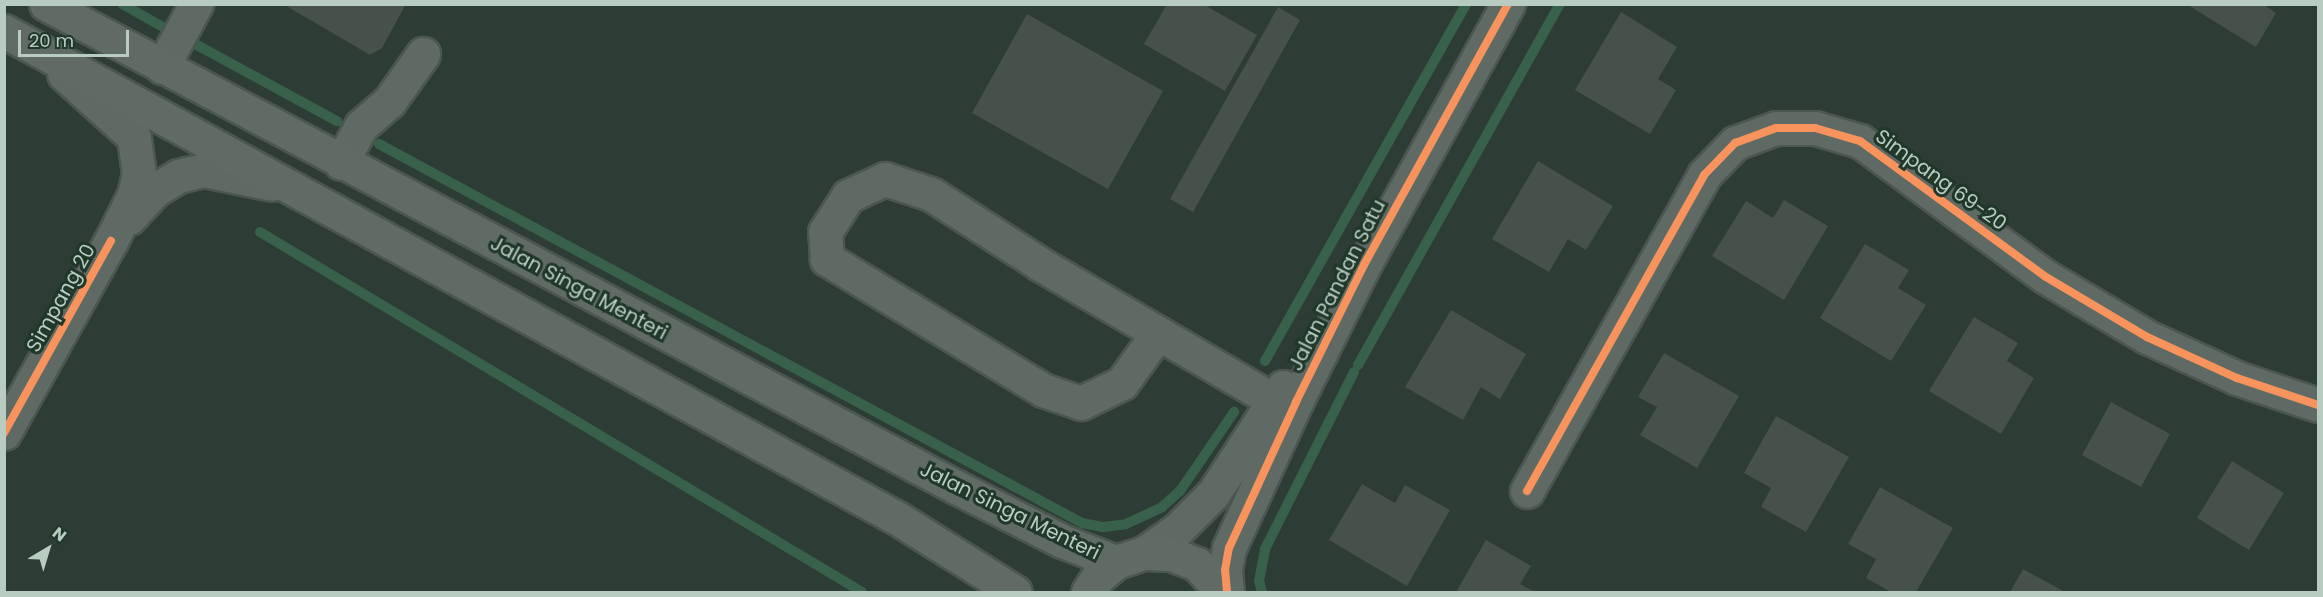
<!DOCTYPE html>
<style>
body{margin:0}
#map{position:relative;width:2323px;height:597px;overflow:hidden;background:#2d3c34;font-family:Poppins,sans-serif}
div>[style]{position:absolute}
.stream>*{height:10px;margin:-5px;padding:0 5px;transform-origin:5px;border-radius:5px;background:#37614a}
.building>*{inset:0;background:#45514a}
.roads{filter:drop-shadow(2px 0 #4c5650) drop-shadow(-2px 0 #4c5650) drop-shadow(0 2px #4c5650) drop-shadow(0 -2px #4c5650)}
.minor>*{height:33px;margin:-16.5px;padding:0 16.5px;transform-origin:16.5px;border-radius:16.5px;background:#5e6a63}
.major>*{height:33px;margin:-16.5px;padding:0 16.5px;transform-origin:16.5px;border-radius:16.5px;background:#606b65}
.cycleway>*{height:8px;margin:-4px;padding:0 4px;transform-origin:4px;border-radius:4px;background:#f8935d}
span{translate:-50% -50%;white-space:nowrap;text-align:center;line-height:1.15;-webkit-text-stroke:6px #20372a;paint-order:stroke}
.street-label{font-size:20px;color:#b9ccc2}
.frame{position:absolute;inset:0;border:6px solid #b9ccc2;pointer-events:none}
.north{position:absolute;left:18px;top:519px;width:60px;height:60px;-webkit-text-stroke:4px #20372a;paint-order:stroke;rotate:38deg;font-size:16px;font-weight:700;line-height:24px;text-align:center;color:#b9ccc2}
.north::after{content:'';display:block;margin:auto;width:21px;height:27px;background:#b9ccc2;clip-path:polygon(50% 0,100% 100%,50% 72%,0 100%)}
.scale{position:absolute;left:18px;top:30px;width:111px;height:27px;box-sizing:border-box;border:3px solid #b9ccc2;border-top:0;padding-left:8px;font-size:18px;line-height:21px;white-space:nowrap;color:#b9ccc2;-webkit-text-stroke:4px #20372a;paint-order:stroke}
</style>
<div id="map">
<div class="stream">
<i style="left:122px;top:4px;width:47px;rotate:29.3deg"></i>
<i style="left:195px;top:44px;width:162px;rotate:28.5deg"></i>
<i style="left:379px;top:144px;width:799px;rotate:28.33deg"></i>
<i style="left:1082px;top:523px;width:21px;rotate:11deg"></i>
<i style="left:1103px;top:527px;width:23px;rotate:-7deg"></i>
<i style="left:1126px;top:524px;width:40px;rotate:-25deg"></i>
<i style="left:1162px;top:507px;width:24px;rotate:-42deg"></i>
<i style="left:1180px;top:491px;width:96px;rotate:-55.6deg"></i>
<i style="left:260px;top:232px;width:701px;rotate:30.88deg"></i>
<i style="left:1265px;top:361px;width:410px;rotate:-60.6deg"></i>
<i style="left:1358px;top:365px;width:414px;rotate:-60.8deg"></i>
<i style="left:1262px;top:592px;width:11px;rotate:-105deg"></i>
<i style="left:1259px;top:581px;width:33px;rotate:-79deg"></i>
<i style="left:1265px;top:549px;width:198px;rotate:-63.3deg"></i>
</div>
<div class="building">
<i style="clip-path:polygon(283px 4px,406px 4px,382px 48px,370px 55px)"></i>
<i style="clip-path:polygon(1167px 4px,1203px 4px,1257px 35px,1225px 91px,1144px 44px)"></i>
<i style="clip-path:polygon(2186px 4px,2263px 4px,2276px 13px,2256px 47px)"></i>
<i style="clip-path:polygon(1278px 7px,1300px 20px,1193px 212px,1170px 199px)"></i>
<i style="clip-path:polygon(1621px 12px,1677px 47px,1658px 79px,1676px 90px,1650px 134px,1575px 90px)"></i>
<i style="clip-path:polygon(1027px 14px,1163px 91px,1108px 189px,972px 113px)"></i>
<i style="clip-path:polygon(1538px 161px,1613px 206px,1586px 250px,1568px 239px,1549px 272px,1492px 239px)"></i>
<i style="clip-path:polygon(1784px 200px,1828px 226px,1784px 300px,1712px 256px,1746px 201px,1773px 218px)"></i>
<i style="clip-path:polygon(1865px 244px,1909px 270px,1898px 288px,1926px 305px,1891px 361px,1820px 318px)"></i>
<i style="clip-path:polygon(1451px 310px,1526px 354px,1500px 399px,1481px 387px,1463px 420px,1405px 387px)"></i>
<i style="clip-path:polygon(1974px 317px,2018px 343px,2007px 361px,2034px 378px,2001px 434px,1929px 391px)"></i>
<i style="clip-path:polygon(1664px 353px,1739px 396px,1697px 468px,1640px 435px,1657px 407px,1638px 397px)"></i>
<i style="clip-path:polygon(2111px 402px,2170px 434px,2141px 487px,2082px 455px)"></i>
<i style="clip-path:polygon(1776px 416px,1849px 457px,1806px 532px,1761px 507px,1771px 488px,1744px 473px)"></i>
<i style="clip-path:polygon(2232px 461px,2284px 493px,2249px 550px,2197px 518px)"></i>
<i style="clip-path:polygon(1362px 484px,1395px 503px,1405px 485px,1450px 510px,1407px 586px,1329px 540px)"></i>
<i style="clip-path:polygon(1880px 487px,1953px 528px,1916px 592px,1891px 592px,1866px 578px,1876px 559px,1848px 544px)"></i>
<i style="clip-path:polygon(1486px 540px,1531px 566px,1520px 584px,1535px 592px,1456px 592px)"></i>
<i style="clip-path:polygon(2023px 569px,2065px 592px,2010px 592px)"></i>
</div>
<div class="roads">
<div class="minor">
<i style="left:162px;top:67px;width:72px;rotate:-61.6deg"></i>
<i style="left:341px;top:163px;width:42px;rotate:-61.6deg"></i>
<i style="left:361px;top:126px;width:37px;rotate:-41deg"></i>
<i style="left:389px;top:102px;width:59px;rotate:-54.7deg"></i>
<i style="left:129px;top:218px;width:38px;rotate:-47deg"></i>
<i style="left:155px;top:190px;width:27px;rotate:-31deg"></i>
<i style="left:178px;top:176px;width:27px;rotate:-13deg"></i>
<i style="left:204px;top:170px;width:69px;rotate:11.6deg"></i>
<i style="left:1158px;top:333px;width:62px;rotate:125.8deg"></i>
<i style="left:1122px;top:383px;width:46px;rotate:154deg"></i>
<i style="left:1081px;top:403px;width:40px;rotate:-161.1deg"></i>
<i style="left:1043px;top:390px;width:253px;rotate:-148.8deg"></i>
<i style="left:827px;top:259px;width:27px;rotate:-94deg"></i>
<i style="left:825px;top:232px;width:43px;rotate:-57.4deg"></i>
<i style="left:848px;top:196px;width:41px;rotate:-24.7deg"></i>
<i style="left:885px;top:179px;width:48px;rotate:18.1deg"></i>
<i style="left:931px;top:194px;width:130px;rotate:32.7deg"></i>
<i style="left:1040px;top:264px;width:271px;rotate:30.3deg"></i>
<i style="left:4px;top:433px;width:220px;rotate:-60.9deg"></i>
<i style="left:111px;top:241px;width:51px;rotate:-63.4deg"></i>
<i style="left:134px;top:195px;width:22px;rotate:-77deg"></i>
<i style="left:139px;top:174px;width:37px;rotate:-98deg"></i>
<i style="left:134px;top:137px;width:94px;rotate:-138deg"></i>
<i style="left:1527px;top:491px;width:362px;rotate:-60.7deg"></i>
<i style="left:1704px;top:175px;width:45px;rotate:-45.9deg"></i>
<i style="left:1735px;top:143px;width:44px;rotate:-20.1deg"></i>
<i style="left:1776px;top:128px;width:39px"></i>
<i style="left:1815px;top:128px;width:47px;rotate:16.1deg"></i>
<i style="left:1860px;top:141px;width:230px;rotate:36.2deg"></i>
<i style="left:2046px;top:277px;width:117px;rotate:30.7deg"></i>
<i style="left:2147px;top:337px;width:99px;rotate:24.5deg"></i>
<i style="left:2237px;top:378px;width:85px;rotate:18.4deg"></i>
<i style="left:1144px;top:553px;width:39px;rotate:-35deg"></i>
<i style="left:1176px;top:531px;width:52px;rotate:-45deg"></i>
<i style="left:1213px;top:494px;width:128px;rotate:-56.8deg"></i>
<i style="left:1227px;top:592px;width:22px;rotate:-95deg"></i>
<i style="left:1225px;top:570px;width:22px;rotate:-80deg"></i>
<i style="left:1229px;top:548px;width:161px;rotate:-65.3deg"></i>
<i style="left:1296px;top:402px;width:155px;rotate:-63.6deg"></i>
<i style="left:1365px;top:263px;width:296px;rotate:-61.1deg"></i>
</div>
<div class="major">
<i style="left:46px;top:4px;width:1030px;rotate:27.96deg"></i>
<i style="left:956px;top:487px;width:119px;rotate:27deg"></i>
<i style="left:1062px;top:541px;width:58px;rotate:21.3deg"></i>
<i style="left:4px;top:31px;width:1017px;rotate:28.61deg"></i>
<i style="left:897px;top:518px;width:139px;rotate:32.1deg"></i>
<i style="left:1088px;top:592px;width:17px;rotate:-57deg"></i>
<i style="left:1097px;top:578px;width:25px;rotate:-40deg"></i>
<i style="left:1116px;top:562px;width:29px;rotate:-18deg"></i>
<i style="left:1144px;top:553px;width:27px;rotate:2deg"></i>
<i style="left:1171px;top:554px;width:28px;rotate:21deg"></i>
<i style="left:1197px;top:564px;width:38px;rotate:48deg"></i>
</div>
</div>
<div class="cycleway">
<i style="left:4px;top:433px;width:220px;rotate:-60.9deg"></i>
<i style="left:1527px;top:491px;width:362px;rotate:-60.7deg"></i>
<i style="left:1704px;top:175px;width:45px;rotate:-45.9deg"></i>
<i style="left:1735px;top:143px;width:44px;rotate:-20.1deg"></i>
<i style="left:1776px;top:128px;width:39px"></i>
<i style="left:1815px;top:128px;width:47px;rotate:16.1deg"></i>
<i style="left:1860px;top:141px;width:230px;rotate:36.2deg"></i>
<i style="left:2046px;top:277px;width:117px;rotate:30.7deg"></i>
<i style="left:2147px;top:337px;width:99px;rotate:24.5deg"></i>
<i style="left:2237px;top:378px;width:85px;rotate:18.4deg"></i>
<i style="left:1227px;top:592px;width:22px;rotate:-95deg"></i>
<i style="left:1225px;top:570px;width:22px;rotate:-80deg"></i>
<i style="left:1229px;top:548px;width:161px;rotate:-65.3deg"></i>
<i style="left:1296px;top:402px;width:155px;rotate:-63.6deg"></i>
<i style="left:1365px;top:263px;width:296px;rotate:-61.1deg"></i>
</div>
<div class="street-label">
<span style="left:1941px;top:180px;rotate:36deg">Simpang 69-20</span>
<span style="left:1337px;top:285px;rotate:-63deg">Jalan Pandan Satu</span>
<span style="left:579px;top:288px;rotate:28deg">Jalan Singa Menteri</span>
<span style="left:61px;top:298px;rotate:-61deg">Simpang 20</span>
<span style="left:1010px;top:511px;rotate:26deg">Jalan Singa Menteri</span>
</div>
<div class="frame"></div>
<div class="north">N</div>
<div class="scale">20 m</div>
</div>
